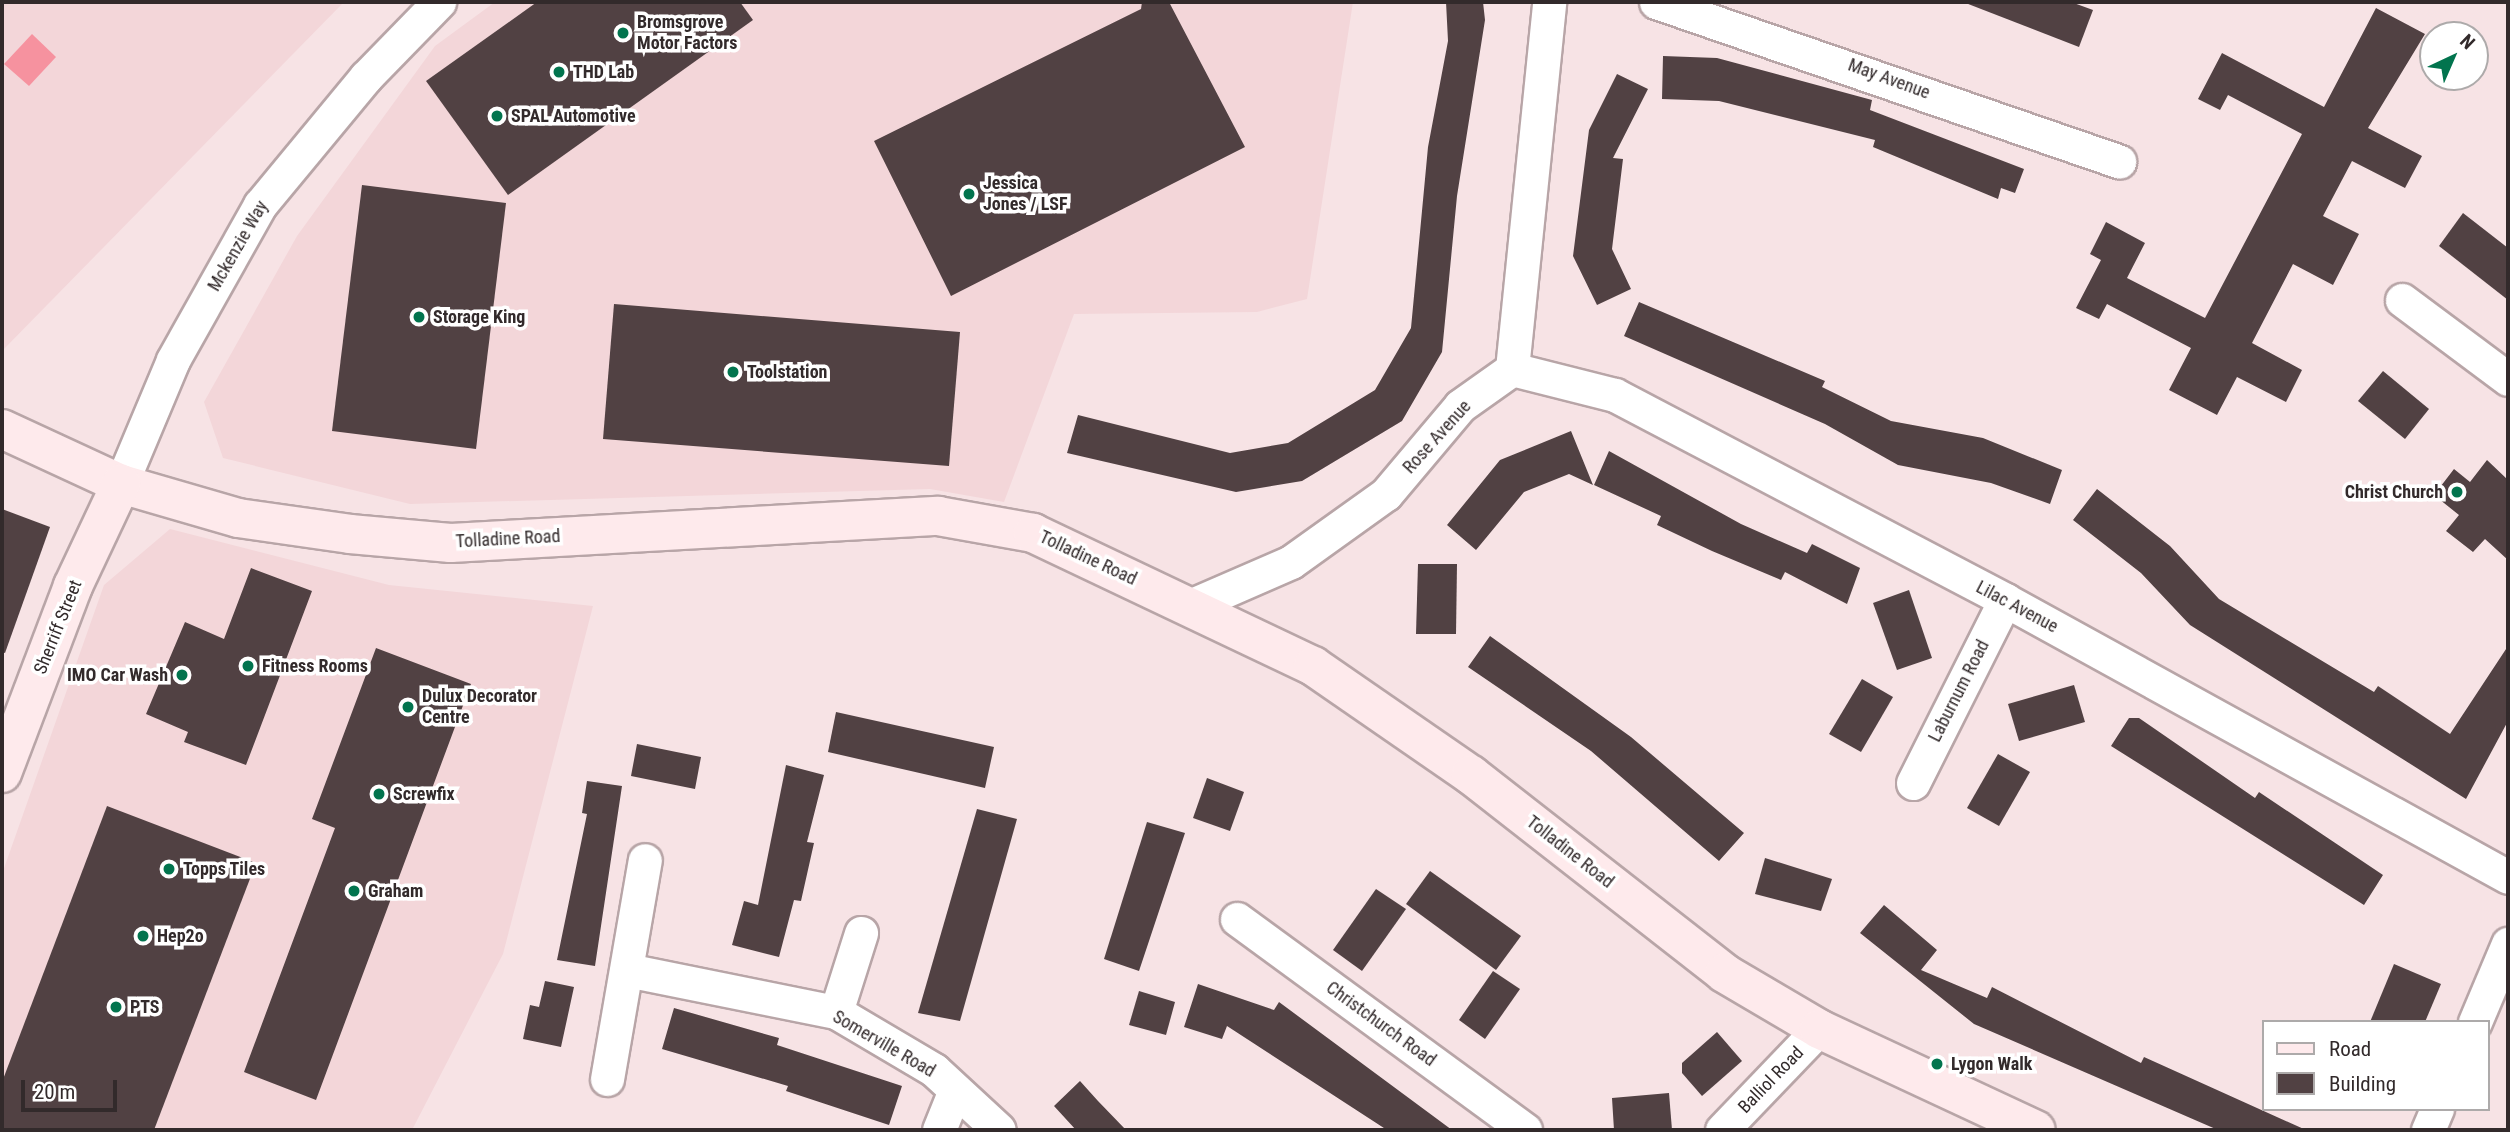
<!DOCTYPE html>
<style>
body{margin:0}
#map{position:relative;width:2510px;height:1132px;overflow:hidden;background:#f7e3e5;font-family:"Roboto Condensed",sans-serif}
div>[style]{position:absolute}
.built>*{inset:0;background:#f3d6d9}
.water>*{inset:0;background:#f6929f}
.building>*{inset:0;background:#514143}
.roads{filter:drop-shadow(2px 0 #b8a5a7) drop-shadow(-2px 0 #b8a5a7) drop-shadow(0 2px #b8a5a7) drop-shadow(0 -2px #b8a5a7)}
.street>*{height:33px;margin:-16.5px;padding:0 16.5px;transform-origin:16.5px;border-radius:16.5px;background:#fff}
.secondary>*{height:38px;margin:-19px;padding:0 19px;transform-origin:19px;border-radius:19px;background:#feeaec}
.dots>*{width:19px;height:19px;translate:-50% -50%;box-sizing:border-box;border:4px solid #fff;border-radius:50%}
span{translate:-50% -50%;white-space:nowrap;text-align:center;line-height:1.15;-webkit-text-stroke:7px #fff;paint-order:stroke}
.poi-label{font-size:18px;color:#322a2b;font-weight:700}
.left{translate:0 -50%;text-align:left}
.right{translate:-100% -50%;text-align:right}
.street-label{font-size:18px;color:#322a2b}
.frame{position:absolute;inset:0;border:4px solid #322a2b;pointer-events:none}
.legend{position:absolute;left:2262px;top:1020px;width:228px;height:91px;box-sizing:border-box;background:#fff;border:2px solid #adaaaa;margin:0;padding:9px 12px;list-style:none;font-size:21px;color:#322a2b}
.legend li{display:flex;align-items:center;gap:14px;height:35px}
.legend b{width:35px;border:2px solid #adaaaa}
.north{position:absolute;left:2419px;top:21px;width:70px;height:70px;box-sizing:border-box;background:#fff;border:2px solid #adaaaa;border-radius:50%;rotate:44deg;font-size:19px;font-weight:700;line-height:28px;text-align:center;color:#322a2b}
.north::after{content:'';display:block;margin:auto;width:24px;height:32px;background:#02744e;clip-path:polygon(50% 0,100% 100%,50% 72%,0 100%)}
.scale{position:absolute;left:21px;top:1080px;width:96px;height:32px;box-sizing:border-box;border:4px solid #322a2b;border-top:0;padding-left:9px;font-size:21px;line-height:24px;white-space:nowrap;color:#322a2b;-webkit-text-stroke:5px #fff;paint-order:stroke}
</style>
<div id="map">
<div class="built">
<i style="clip-path:polygon(2px 2px,344px 2px,2px 351px)"></i>
<i style="clip-path:polygon(495px 2px,1353px 2px,1307px 299px,1257px 312px,1074px 314px,1004px 502px,930px 489px,410px 504px,223px 458px,204px 402px,297px 236px,435px 46px)"></i>
<i style="clip-path:polygon(170px 529px,389px 585px,593px 606px,503px 954px,412px 1130px,2px 1130px,2px 874px,104px 585px)"></i>
</div>
<div class="water">
<i style="clip-path:polygon(32px 34px,56px 57px,29px 86px,4px 64px)"></i>
</div>
<div class="building">
<i style="clip-path:polygon(537px 2px,740px 2px,753px 20px,508px 195px,426px 81px)"></i>
<i style="clip-path:polygon(1142px 2px,1169px 2px,1245px 147px,951px 296px,874px 141px,1141px 9px)"></i>
<i style="clip-path:polygon(1446px 2px,1483px 2px,1485px 20px,1457px 196px,1442px 352px,1402px 421px,1302px 481px,1236px 492px,1067px 453px,1078px 415px,1230px 453px,1288px 443px,1375px 390px,1411px 328px,1428px 147px,1448px 41px)"></i>
<i style="clip-path:polygon(1963px 2px,2071px 2px,2093px 10px,2079px 47px)"></i>
<i style="clip-path:polygon(2376px 8px,2425px 34px,2368px 128px,2422px 156px,2405px 188px,2352px 161px,2323px 216px,2359px 234px,2333px 285px,2293px 264px,2252px 343px,2302px 370px,2286px 402px,2237px 377px,2217px 415px,2169px 390px,2191px 348px,2107px 304px,2099px 319px,2076px 308px,2101px 260px,2090px 254px,2106px 222px,2145px 243px,2127px 278px,2205px 318px,2302px 134px,2228px 95px,2220px 110px,2198px 99px,2222px 53px,2324px 107px)"></i>
<i style="clip-path:polygon(1663px 56px,1717px 58px,1872px 100px,1870px 110px,2024px 169px,2015px 193px,2001px 188px,1998px 199px,1873px 147px,1875px 140px,1719px 101px,1662px 99px)"></i>
<i style="clip-path:polygon(1617px 74px,1648px 89px,1613px 158px,1623px 159px,1612px 249px,1631px 289px,1597px 305px,1573px 256px,1589px 130px)"></i>
<i style="clip-path:polygon(362px 185px,506px 203px,476px 449px,332px 431px)"></i>
<i style="clip-path:polygon(2463px 213px,2508px 248px,2508px 300px,2439px 246px)"></i>
<i style="clip-path:polygon(1639px 302px,1825px 381px,1822px 387px,1891px 421px,1983px 438px,2062px 470px,2050px 504px,1991px 483px,1898px 465px,1825px 424px,1624px 336px)"></i>
<i style="clip-path:polygon(614px 304px,960px 332px,949px 466px,603px 439px)"></i>
<i style="clip-path:polygon(2383px 371px,2429px 409px,2405px 439px,2358px 401px)"></i>
<i style="clip-path:polygon(1571px 431px,1593px 485px,1569px 474px,1524px 492px,1476px 550px,1447px 525px,1500px 460px)"></i>
<i style="clip-path:polygon(1609px 451px,1741px 524px,1807px 553px,1812px 544px,1860px 568px,1847px 604px,1785px 572px,1781px 580px,1712px 551px,1657px 525px,1661px 516px,1594px 485px)"></i>
<i style="clip-path:polygon(2487px 460px,2508px 480px,2508px 560px,2485px 539px,2473px 552px,2446px 531px,2459px 515px,2434px 495px,2454px 469px,2470px 482px)"></i>
<i style="clip-path:polygon(2097px 489px,2170px 546px,2219px 599px,2374px 692px,2378px 686px,2450px 734px,2508px 646px,2508px 721px,2466px 799px,2190px 625px,2141px 573px,2073px 520px)"></i>
<i style="clip-path:polygon(2px 509px,50px 527px,5px 653px,2px 652px)"></i>
<i style="clip-path:polygon(1418px 564px,1457px 564px,1456px 634px,1416px 634px)"></i>
<i style="clip-path:polygon(251px 568px,312px 591px,246px 765px,184px 742px,188px 732px,146px 714px,185px 622px,224px 639px)"></i>
<i style="clip-path:polygon(1909px 590px,1932px 658px,1897px 670px,1873px 603px)"></i>
<i style="clip-path:polygon(1490px 636px,1631px 737px,1744px 833px,1719px 861px,1591px 751px,1468px 667px)"></i>
<i style="clip-path:polygon(376px 648px,471px 684px,316px 1100px,244px 1072px,335px 828px,312px 819px)"></i>
<i style="clip-path:polygon(1862px 679px,1893px 697px,1861px 752px,1829px 734px)"></i>
<i style="clip-path:polygon(2074px 685px,2085px 722px,2019px 741px,2008px 704px)"></i>
<i style="clip-path:polygon(836px 712px,994px 747px,985px 788px,828px 752px)"></i>
<i style="clip-path:polygon(2129px 718px,2139px 718px,2255px 798px,2259px 792px,2383px 875px,2364px 905px,2111px 746px)"></i>
<i style="clip-path:polygon(637px 744px,701px 757px,695px 789px,631px 776px)"></i>
<i style="clip-path:polygon(1998px 754px,2030px 772px,1999px 826px,1967px 808px)"></i>
<i style="clip-path:polygon(786px 765px,824px 775px,807px 842px,814px 843px,801px 901px,794px 900px,779px 957px,732px 945px,744px 901px,758px 905px)"></i>
<i style="clip-path:polygon(1207px 778px,1244px 792px,1230px 831px,1193px 818px)"></i>
<i style="clip-path:polygon(587px 781px,622px 786px,595px 966px,557px 960px,587px 814px,582px 813px)"></i>
<i style="clip-path:polygon(107px 806px,256px 863px,154px 1130px,2px 1130px,2px 1082px)"></i>
<i style="clip-path:polygon(977px 809px,1017px 819px,960px 1021px,918px 1013px)"></i>
<i style="clip-path:polygon(1147px 822px,1185px 833px,1139px 971px,1104px 959px)"></i>
<i style="clip-path:polygon(1765px 858px,1832px 879px,1821px 911px,1755px 894px)"></i>
<i style="clip-path:polygon(1430px 871px,1521px 936px,1496px 970px,1406px 904px)"></i>
<i style="clip-path:polygon(1376px 889px,1406px 909px,1362px 971px,1333px 950px)"></i>
<i style="clip-path:polygon(1884px 905px,1937px 950px,1921px 970px,1987px 998px,1992px 987px,2141px 1063px,2144px 1057px,2306px 1130px,2218px 1130px,1974px 1024px,1860px 933px)"></i>
<i style="clip-path:polygon(2394px 964px,2441px 984px,2425px 1022px,2370px 1022px)"></i>
<i style="clip-path:polygon(1493px 971px,1520px 989px,1485px 1039px,1459px 1020px)"></i>
<i style="clip-path:polygon(545px 981px,574px 987px,561px 1047px,523px 1039px,530px 1005px,539px 1007px)"></i>
<i style="clip-path:polygon(1198px 984px,1274px 1010px,1279px 1002px,1452px 1130px,1387px 1130px,1227px 1026px,1222px 1039px,1184px 1027px)"></i>
<i style="clip-path:polygon(1139px 991px,1175px 1002px,1166px 1035px,1129px 1025px)"></i>
<i style="clip-path:polygon(674px 1008px,779px 1038px,777px 1045px,902px 1086px,889px 1125px,786px 1091px,788px 1086px,662px 1049px)"></i>
<i style="clip-path:polygon(1717px 1032px,1742px 1061px,1702px 1096px,1682px 1073px,1682px 1063px)"></i>
<i style="clip-path:polygon(1080px 1081px,1098px 1101px,1126px 1130px,1076px 1130px,1054px 1106px)"></i>
<i style="clip-path:polygon(1669px 1093px,1672px 1130px,1614px 1130px,1612px 1098px)"></i>
</div>
<div class="roads">
<div class="street">
<i style="left:1656px;top:2px;width:490px;rotate:19deg"></i>
<i style="left:2402px;top:300px;width:132px;rotate:36.7deg"></i>
<i style="left:1512px;top:369px;width:106px;rotate:14.2deg"></i>
<i style="left:1615px;top:395px;width:441px;rotate:27.7deg"></i>
<i style="left:2005px;top:600px;width:574px;rotate:28.84deg"></i>
<i style="left:121px;top:484px;width:134px;rotate:-67.2deg"></i>
<i style="left:173px;top:360px;width:178px;rotate:-60.7deg"></i>
<i style="left:260px;top:205px;width:166px;rotate:-50.4deg"></i>
<i style="left:366px;top:77px;width:105px;rotate:-45.8deg"></i>
<i style="left:1190px;top:606px;width:110px;rotate:-23.5deg"></i>
<i style="left:1291px;top:562px;width:117px;rotate:-35.6deg"></i>
<i style="left:1386px;top:494px;width:115px;rotate:-49.9deg"></i>
<i style="left:1460px;top:406px;width:64px;rotate:-35.4deg"></i>
<i style="left:1512px;top:369px;width:369px;rotate:-84.2deg"></i>
<i style="left:1913px;top:783px;width:205px;rotate:-63.3deg"></i>
<i style="left:1237px;top:919px;width:357px;rotate:36.2deg"></i>
<i style="left:627px;top:970px;width:213px;rotate:11.4deg"></i>
<i style="left:836px;top:1012px;width:114px;rotate:30.6deg"></i>
<i style="left:934px;top:1070px;width:88px;rotate:42.7deg"></i>
<i style="left:836px;top:1012px;width:83px;rotate:-72.4deg"></i>
<i style="left:2475px;top:1022px;width:85px;rotate:-67.1deg"></i>
<i style="left:607px;top:1079px;width:222px;rotate:-80.2deg"></i>
<i style="left:939px;top:1130px;width:43px;rotate:-68.2deg"></i>
<i style="left:1722px;top:1130px;width:140px;rotate:-46.2deg"></i>
<i style="left:2428px;top:1130px;width:23px;rotate:-67deg"></i>
</div>
<div class="secondary">
<i style="left:2px;top:429px;width:131px;rotate:24.8deg"></i>
<i style="left:121px;top:484px;width:122px;rotate:16.2deg"></i>
<i style="left:238px;top:518px;width:113px;rotate:8.1deg"></i>
<i style="left:350px;top:534px;width:101px;rotate:5.1deg"></i>
<i style="left:451px;top:543px;width:488px;rotate:-3.2deg"></i>
<i style="left:938px;top:516px;width:97px;rotate:10.1deg"></i>
<i style="left:1033px;top:533px;width:310px;rotate:25.4deg"></i>
<i style="left:1313px;top:666px;width:192px;rotate:34.6deg"></i>
<i style="left:1471px;top:775px;width:321px;rotate:38deg"></i>
<i style="left:1724px;top:973px;width:110px;rotate:30.5deg"></i>
<i style="left:1819px;top:1029px;width:239px;rotate:25deg"></i>
<i style="left:2px;top:773px;width:200px;rotate:-69.2deg"></i>
<i style="left:73px;top:586px;width:113px;rotate:-64.8deg"></i>
</div>
</div>
<div class="dots">
<i style="left:623px;top:33px;background:#02744e"></i>
<i style="left:559px;top:72px;background:#02744e"></i>
<i style="left:497px;top:116px;background:#02744e"></i>
<i style="left:969px;top:194px;background:#02744e"></i>
<i style="left:419px;top:317px;background:#02744e"></i>
<i style="left:733px;top:372px;background:#02744e"></i>
<i style="left:2457px;top:492px;background:#02744e"></i>
<i style="left:248px;top:666px;background:#02744e"></i>
<i style="left:182px;top:675px;background:#02744e"></i>
<i style="left:408px;top:707px;background:#02744e"></i>
<i style="left:379px;top:794px;background:#02744e"></i>
<i style="left:169px;top:869px;background:#02744e"></i>
<i style="left:354px;top:891px;background:#02744e"></i>
<i style="left:143px;top:936px;background:#02744e"></i>
<i style="left:116px;top:1007px;background:#02744e"></i>
<i style="left:1937px;top:1064px;background:#02744e"></i>
</div>
<div class="poi-label">
<span class="left" style="left:637px;top:33px">Bromsgrove<br>Motor Factors</span>
<span class="left" style="left:573px;top:72px">THD Lab</span>
<span class="left" style="left:511px;top:116px">SPAL Automotive</span>
<span class="left" style="left:983px;top:194px">Jessica<br>Jones / LSF</span>
<span class="left" style="left:433px;top:317px">Storage King</span>
<span class="left" style="left:747px;top:372px">Toolstation</span>
<span class="right" style="left:2443px;top:492px">Christ Church</span>
<span class="left" style="left:262px;top:666px">Fitness Rooms</span>
<span class="right" style="left:168px;top:675px">IMO Car Wash</span>
<span class="left" style="left:422px;top:707px">Dulux Decorator<br>Centre</span>
<span class="left" style="left:393px;top:794px">Screwfix</span>
<span class="left" style="left:183px;top:869px">Topps Tiles</span>
<span class="left" style="left:368px;top:891px">Graham</span>
<span class="left" style="left:157px;top:936px">Hep2o</span>
<span class="left" style="left:130px;top:1007px">PTS</span>
<span class="left" style="left:1951px;top:1064px">Lygon Walk</span>
</div>
<div class="street-label">
<span style="left:1889px;top:79px;rotate:20deg">May Avenue</span>
<span style="left:238px;top:246px;rotate:-60deg">Mckenzie Way</span>
<span style="left:1437px;top:437px;rotate:-48deg">Rose Avenue</span>
<span style="left:508px;top:539px;rotate:-3deg">Tolladine Road</span>
<span style="left:1088px;top:558px;rotate:25deg">Tolladine Road</span>
<span style="left:2017px;top:607px;rotate:28deg">Lilac Avenue</span>
<span style="left:58px;top:627px;rotate:-68deg">Sherriff Street</span>
<span style="left:1959px;top:691px;rotate:-63deg">Laburnum Road</span>
<span style="left:1570px;top:852px;rotate:38deg">Tolladine Road</span>
<span style="left:1381px;top:1024px;rotate:36deg">Christchurch Road</span>
<span style="left:884px;top:1044px;rotate:30deg">Somerville Road</span>
<span style="left:1771px;top:1080px;rotate:-46deg">Balliol Road</span>
</div>
<div class="frame"></div>
<ul class="legend">
<li><b style="height:9px;background:#feeaec"></b>Road</li>
<li><b style="height:19px;background:#514143"></b>Building</li>
</ul>
<div class="north">N</div>
<div class="scale">20 m</div>
</div>
